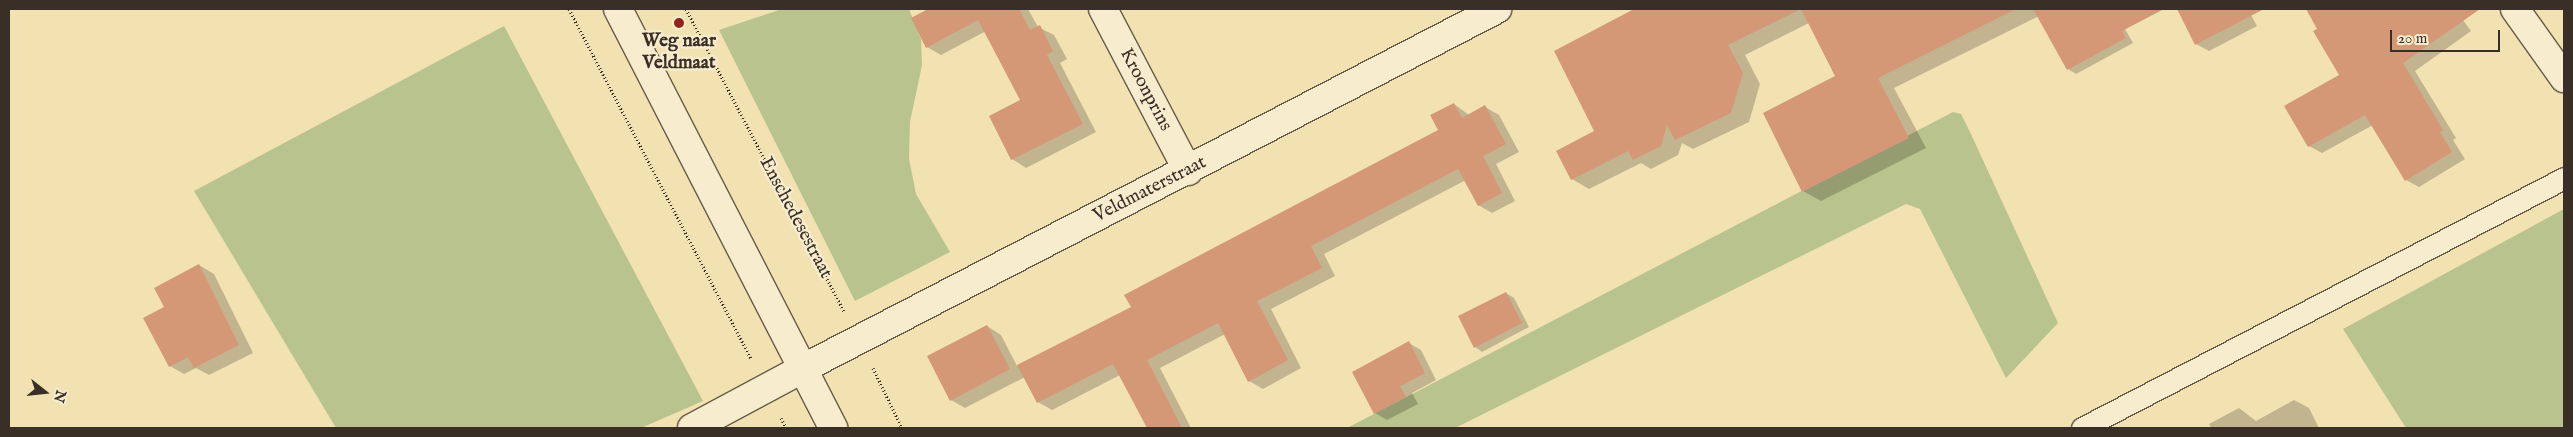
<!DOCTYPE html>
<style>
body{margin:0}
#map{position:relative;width:2573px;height:437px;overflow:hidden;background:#f2e2b2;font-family:"IM FELL English",serif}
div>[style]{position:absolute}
.green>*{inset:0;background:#b9c38d}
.shadow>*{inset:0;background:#0003}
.building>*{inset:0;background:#d59876}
.path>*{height:3px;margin-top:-1.5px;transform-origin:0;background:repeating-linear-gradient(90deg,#392f26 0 1px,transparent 0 3.5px)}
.roads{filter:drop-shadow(1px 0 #675c49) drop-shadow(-1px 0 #675c49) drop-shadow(0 1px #675c49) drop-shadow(0 -1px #675c49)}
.service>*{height:21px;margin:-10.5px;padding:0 10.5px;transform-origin:10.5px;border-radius:10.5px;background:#f7eccd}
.minor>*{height:28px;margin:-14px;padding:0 14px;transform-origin:14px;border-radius:14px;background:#f7eccd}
.tertiary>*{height:28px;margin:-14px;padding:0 14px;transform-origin:14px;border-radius:14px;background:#f7eccd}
.secondary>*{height:28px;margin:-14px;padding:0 14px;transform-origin:14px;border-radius:14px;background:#f7eccd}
.dots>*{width:14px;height:14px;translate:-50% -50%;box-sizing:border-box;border:2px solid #f7eccd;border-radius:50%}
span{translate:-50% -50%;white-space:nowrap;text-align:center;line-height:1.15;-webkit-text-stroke:4.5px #f7eccd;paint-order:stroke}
.poi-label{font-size:19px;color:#392f26;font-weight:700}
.street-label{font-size:19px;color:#392f26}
.frame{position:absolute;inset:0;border:10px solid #392f26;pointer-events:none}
.north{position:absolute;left:20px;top:367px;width:50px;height:50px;-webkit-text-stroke:4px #f7eccd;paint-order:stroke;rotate:106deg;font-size:14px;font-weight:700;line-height:20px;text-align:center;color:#392f26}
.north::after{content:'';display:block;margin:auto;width:18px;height:22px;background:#392f26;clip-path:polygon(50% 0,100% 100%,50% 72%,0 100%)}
.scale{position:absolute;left:2390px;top:30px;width:110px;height:22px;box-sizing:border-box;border:2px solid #392f26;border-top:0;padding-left:6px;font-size:15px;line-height:18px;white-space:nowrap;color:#392f26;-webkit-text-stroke:4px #f7eccd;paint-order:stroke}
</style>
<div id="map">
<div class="green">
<i style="clip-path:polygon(782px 9px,909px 9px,921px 39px,922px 65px,910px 122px,909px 159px,916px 194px,950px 252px,855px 301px,719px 30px)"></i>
<i style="clip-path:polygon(504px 26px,703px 401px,641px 428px,336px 428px,194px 191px)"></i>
<i style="clip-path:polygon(1953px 112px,1961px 114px,1970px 132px,2058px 323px,2006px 378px,1920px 209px,1906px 204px,1455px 428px,1347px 428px)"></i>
<i style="clip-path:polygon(2564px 209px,2564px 428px,2406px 428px,2343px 329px)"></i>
</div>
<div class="shadow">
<i style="clip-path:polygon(931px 9px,1028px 9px,1038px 27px,1054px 35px,1067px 59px,1060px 63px,1096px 132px,1026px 168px,1012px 159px,1022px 100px,986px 31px,941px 55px,927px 47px,912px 19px)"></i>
<i style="clip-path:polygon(1636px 9px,2036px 9px,2039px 16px,1894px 88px,1926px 148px,1821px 201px,1803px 191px,1836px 77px,1809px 23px,1745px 55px,1760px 84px,1749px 122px,1693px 149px,1682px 143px,1678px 155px,1651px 169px,1641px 163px,1589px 189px,1572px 179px,1596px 131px,1556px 51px)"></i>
<i style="clip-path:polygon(2178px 9px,2258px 9px,2250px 13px,2257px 26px,2209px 51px,2196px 44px)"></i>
<i style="clip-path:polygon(2308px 9px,2455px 9px,2471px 31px,2415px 71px,2456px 138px,2453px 140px,2465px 159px,2419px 187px,2406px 180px,2373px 125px,2322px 153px,2309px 146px,2341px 76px)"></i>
<i style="clip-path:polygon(2117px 15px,2133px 43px,2076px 74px,2068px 69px)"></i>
<i style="clip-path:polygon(1454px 104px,1469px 115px,1485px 107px,1499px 115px,1519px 152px,1496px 164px,1515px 201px,1492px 213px,1478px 205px,1466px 180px,1324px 254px,1335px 276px,1271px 309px,1301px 368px,1263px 389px,1249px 381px,1225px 334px,1160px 368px,1191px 428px,1148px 428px,1120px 375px,1052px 410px,1038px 402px,1025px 377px,965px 408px,951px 400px,987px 326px,1001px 335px,1017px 366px,1133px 308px,1440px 131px)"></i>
<i style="clip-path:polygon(199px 265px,214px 274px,253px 353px,209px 375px,196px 368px,184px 374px,170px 366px,166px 308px)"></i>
<i style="clip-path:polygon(1506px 293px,1514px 298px,1529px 327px,1482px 352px,1475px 347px)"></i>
<i style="clip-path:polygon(1409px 343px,1421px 350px,1436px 380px,1412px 393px,1418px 404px,1387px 420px,1375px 413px)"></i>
<i style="clip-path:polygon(2294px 400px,2309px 408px,2319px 428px,2211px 428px,2209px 424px,2239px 408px,2256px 421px)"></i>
</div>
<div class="building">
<i style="clip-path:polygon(928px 9px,1019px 9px,1030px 30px,1040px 25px,1053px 51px,1047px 55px,1083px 124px,1011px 160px,989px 116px,1020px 100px,978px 20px,926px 48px,911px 18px)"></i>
<i style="clip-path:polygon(1634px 9px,2016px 9px,1878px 78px,1909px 138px,1802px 192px,1763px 113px,1835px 76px,1801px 9px,1728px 45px,1743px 73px,1731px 113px,1675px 140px,1667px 125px,1661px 146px,1633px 160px,1628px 151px,1571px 180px,1556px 151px,1594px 131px,1554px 51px)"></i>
<i style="clip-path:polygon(2033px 9px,2164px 9px,2122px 31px,2126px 38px,2067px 70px)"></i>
<i style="clip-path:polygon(2177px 9px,2264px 9px,2195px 45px)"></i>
<i style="clip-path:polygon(2306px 9px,2480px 9px,2403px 63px,2443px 130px,2440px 132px,2452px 152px,2405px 181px,2365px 115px,2308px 147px,2284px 106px,2339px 75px,2313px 31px,2317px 29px)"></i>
<i style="clip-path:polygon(1454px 103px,1462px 118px,1485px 105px,1506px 144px,1483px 156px,1502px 193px,1478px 206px,1458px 169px,1311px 246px,1322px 268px,1257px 301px,1288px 360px,1248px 382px,1218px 323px,1147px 360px,1182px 428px,1147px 428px,1113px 364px,1037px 403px,1017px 365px,1131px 307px,1124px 295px,1438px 130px,1430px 115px)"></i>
<i style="clip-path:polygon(199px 264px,239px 345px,194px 368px,188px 357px,169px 367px,143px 318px,164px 307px,154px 288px)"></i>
<i style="clip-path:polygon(1506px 292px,1522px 323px,1474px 348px,1458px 316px)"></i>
<i style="clip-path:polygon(987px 325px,1010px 369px,950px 401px,927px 356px)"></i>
<i style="clip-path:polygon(1409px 341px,1425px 373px,1400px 386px,1406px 397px,1374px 414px,1352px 372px)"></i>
</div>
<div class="path">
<i style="left:569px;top:9px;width:394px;rotate:62.5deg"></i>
<i style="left:686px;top:9px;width:341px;rotate:62.4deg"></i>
<i style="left:873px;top:368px;width:67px;rotate:64.2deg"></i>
<i style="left:781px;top:418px;width:11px;rotate:63deg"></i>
</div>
<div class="roads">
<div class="service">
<i style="left:2082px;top:428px;width:543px;rotate:-27.41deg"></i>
</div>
<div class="minor">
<i style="left:1103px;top:9px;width:183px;rotate:62.3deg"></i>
<i style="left:2515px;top:9px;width:85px;rotate:54.6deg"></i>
<i style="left:692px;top:428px;width:125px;rotate:-28.2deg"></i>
</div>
<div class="tertiary">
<i style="left:802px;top:369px;width:783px;rotate:-27.38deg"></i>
</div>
<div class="secondary">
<i style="left:618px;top:9px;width:471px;rotate:62.8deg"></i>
</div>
</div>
<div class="dots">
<i style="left:679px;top:23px;background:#8f2418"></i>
</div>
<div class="poi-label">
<span style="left:679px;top:53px">Weg naar<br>Veldmaat</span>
</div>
<div class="street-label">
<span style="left:1145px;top:90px;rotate:62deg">Kroonprins</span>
<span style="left:1150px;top:190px;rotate:-27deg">Veldmaterstraat</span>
<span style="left:795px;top:218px;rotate:62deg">Enschedesestraat</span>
</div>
<div class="frame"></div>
<div class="north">N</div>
<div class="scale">20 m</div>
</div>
